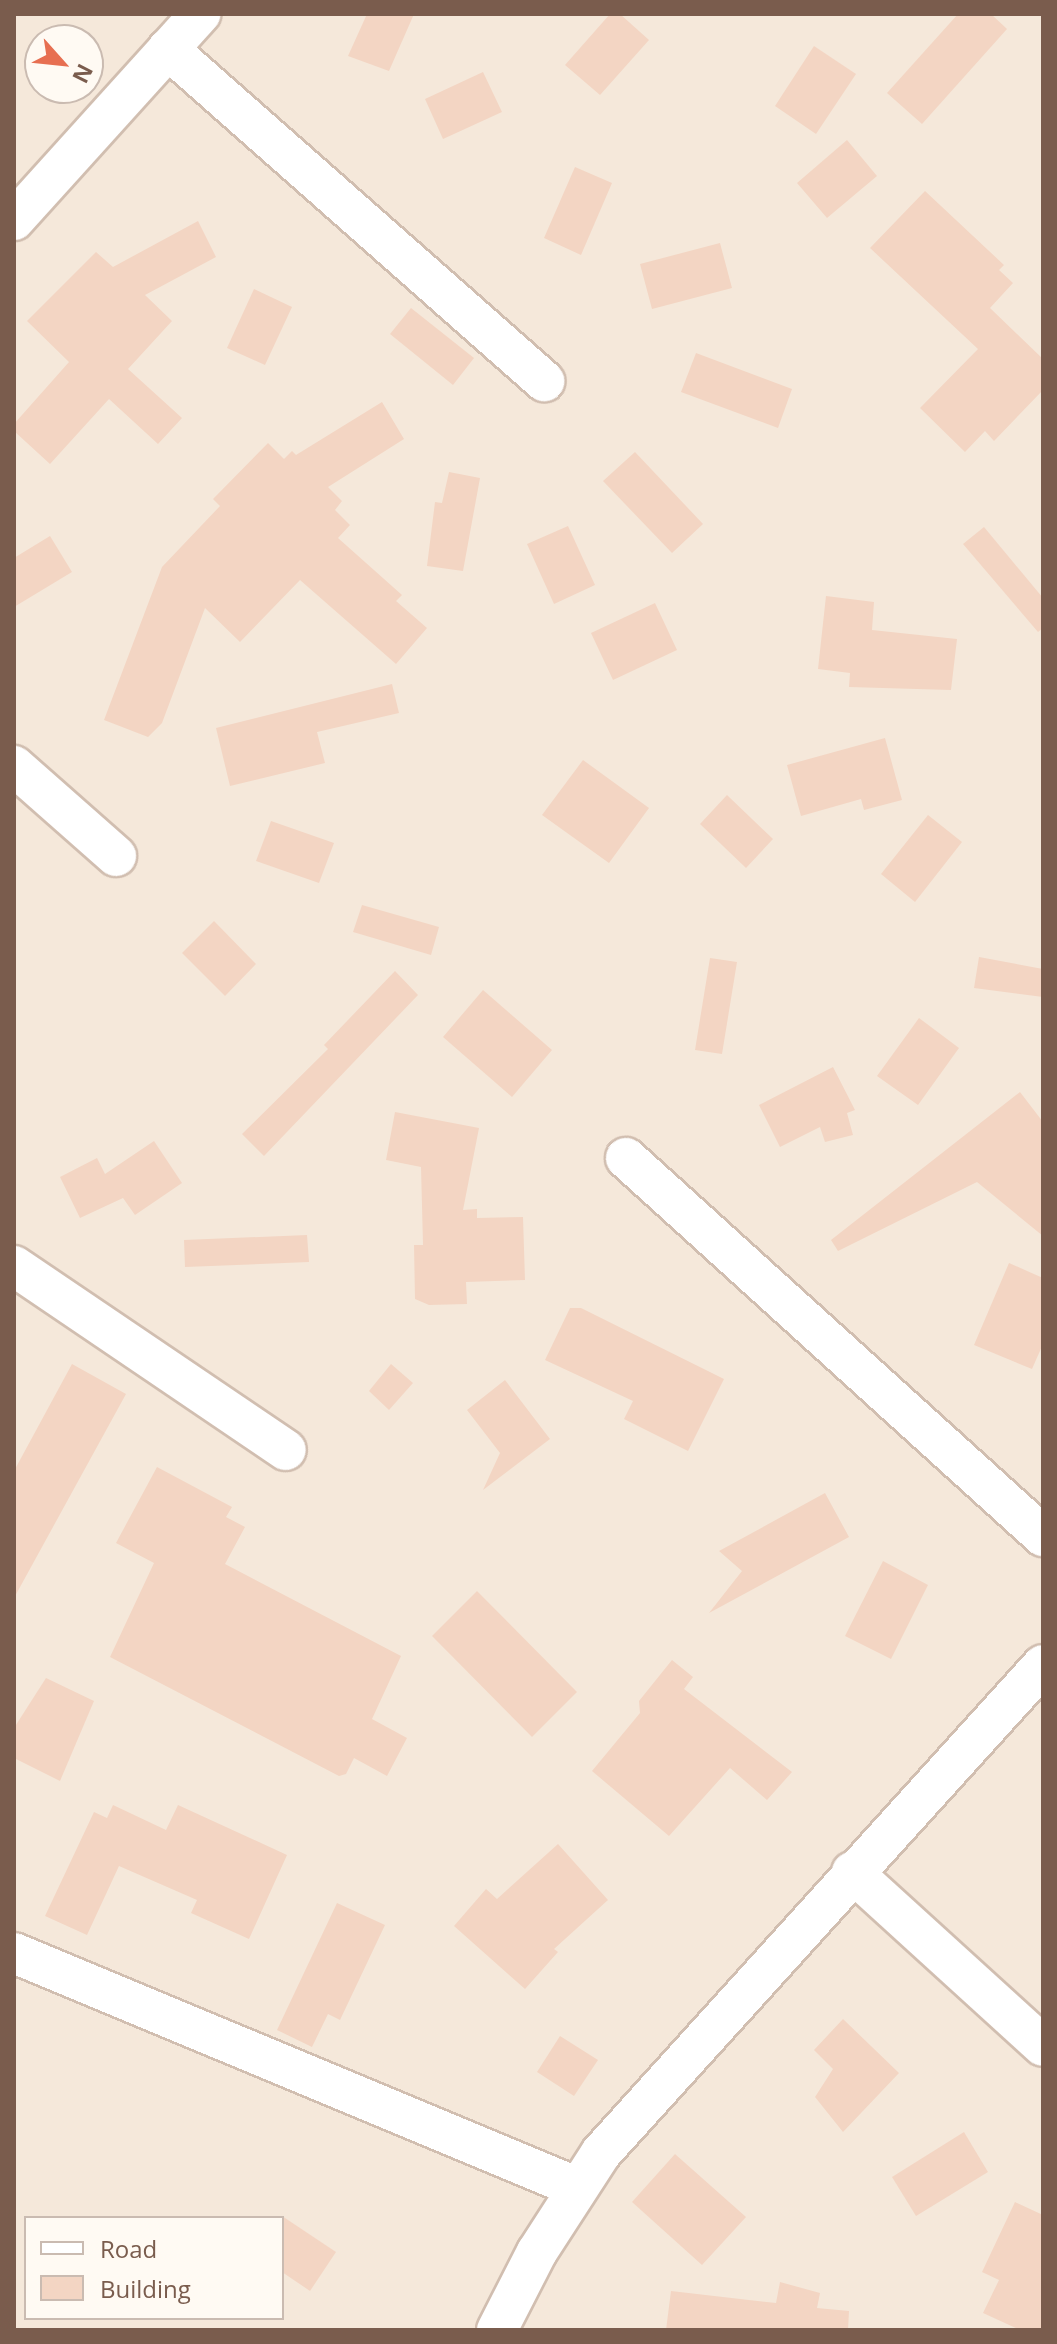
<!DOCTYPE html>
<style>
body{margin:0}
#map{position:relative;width:1057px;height:2344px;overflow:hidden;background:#fdf6ec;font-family:"Open Sans",sans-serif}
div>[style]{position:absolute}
.residential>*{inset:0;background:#f5e8da}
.building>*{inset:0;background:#f3d5c3}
.roads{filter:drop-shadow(2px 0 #d1beb0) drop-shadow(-2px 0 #d1beb0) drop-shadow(0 2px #d1beb0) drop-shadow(0 -2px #d1beb0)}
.minor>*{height:40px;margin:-20px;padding:0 20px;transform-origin:20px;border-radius:20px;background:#fff}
span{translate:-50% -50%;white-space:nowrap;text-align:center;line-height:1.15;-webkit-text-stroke:7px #fffaf3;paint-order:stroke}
.frame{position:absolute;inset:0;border:16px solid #7a5c4d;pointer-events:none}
.legend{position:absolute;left:24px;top:2216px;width:260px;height:104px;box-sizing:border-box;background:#fffaf3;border:2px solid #cabbb1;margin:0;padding:10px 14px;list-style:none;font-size:24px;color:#7a5c4d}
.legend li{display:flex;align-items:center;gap:16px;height:40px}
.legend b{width:40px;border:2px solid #cabbb1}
.north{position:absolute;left:24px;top:24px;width:80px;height:80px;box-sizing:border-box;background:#fffaf3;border:2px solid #cabbb1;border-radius:50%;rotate:117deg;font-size:22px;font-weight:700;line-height:32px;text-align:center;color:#7a5c4d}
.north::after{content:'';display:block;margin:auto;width:28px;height:36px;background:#e76f51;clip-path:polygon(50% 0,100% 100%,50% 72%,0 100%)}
</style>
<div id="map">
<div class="residential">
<i style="clip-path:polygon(evenodd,14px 14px,1043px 14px,1043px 2330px,14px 2330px,14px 14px,40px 40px,88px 40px,88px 88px,40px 88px,40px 40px,14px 14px,26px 2218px,282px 2218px,282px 2318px,26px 2318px,26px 2218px)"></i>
</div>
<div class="building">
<i style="clip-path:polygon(367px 14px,414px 14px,389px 71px,348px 56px)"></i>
<i style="clip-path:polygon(610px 14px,620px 14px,649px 40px,600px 95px,565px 65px)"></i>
<i style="clip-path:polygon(958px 14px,991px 14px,1007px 29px,922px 124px,887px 93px)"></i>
<i style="clip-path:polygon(814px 46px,856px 74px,816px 134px,775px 106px)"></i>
<i style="clip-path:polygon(483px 72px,502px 112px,443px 139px,425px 99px)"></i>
<i style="clip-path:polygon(847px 140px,877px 176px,827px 218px,797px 183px)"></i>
<i style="clip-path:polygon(575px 167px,612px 183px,581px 255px,544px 238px)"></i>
<i style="clip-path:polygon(925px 191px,1004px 265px,999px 270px,1013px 283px,990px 308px,1043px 359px,1043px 390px,994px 441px,985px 431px,965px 452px,920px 408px,978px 349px,870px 248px)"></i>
<i style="clip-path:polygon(198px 221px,216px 257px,145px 295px,172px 321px,128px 369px,182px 418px,158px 444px,109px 399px,50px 464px,14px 431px,14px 424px,69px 362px,27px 321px,96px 252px,113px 267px)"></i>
<i style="clip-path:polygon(720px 243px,732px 288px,652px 309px,640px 264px)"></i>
<i style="clip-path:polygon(254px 289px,292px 307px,265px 365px,227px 348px)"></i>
<i style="clip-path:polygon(411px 308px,474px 358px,453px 385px,390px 334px)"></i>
<i style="clip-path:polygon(696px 353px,792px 389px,778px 428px,681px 392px)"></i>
<i style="clip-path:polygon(382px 402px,404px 439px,328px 487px,342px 501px,335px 510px,350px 525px,338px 538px,402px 595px,396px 601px,427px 628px,396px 664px,300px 580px,240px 642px,205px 608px,162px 723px,148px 737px,104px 720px,162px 567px,220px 506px,213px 499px,268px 443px,284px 459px,292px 451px,296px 455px)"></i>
<i style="clip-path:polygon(635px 452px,703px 524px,672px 553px,603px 481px)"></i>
<i style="clip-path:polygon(449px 472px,480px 478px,463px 571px,427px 566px,435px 502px,442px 503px)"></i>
<i style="clip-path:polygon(568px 526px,595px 585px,554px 604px,527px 544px)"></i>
<i style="clip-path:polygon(984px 527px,1043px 598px,1043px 628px,1038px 632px,963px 544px)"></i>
<i style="clip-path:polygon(50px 536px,72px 572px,14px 607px,14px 558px)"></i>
<i style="clip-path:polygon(826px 596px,874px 602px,872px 630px,957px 639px,951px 690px,849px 687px,850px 673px,818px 669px)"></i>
<i style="clip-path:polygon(655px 603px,677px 650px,613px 680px,591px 633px)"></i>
<i style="clip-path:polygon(392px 684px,399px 713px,317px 732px,325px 763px,230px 786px,216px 728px)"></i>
<i style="clip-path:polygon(885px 738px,902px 800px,864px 810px,861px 799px,801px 816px,787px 765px)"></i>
<i style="clip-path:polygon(583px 760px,649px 808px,609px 863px,542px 815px)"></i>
<i style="clip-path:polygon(727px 795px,773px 839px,746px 868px,700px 824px)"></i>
<i style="clip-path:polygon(928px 815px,962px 842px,915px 902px,881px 874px)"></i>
<i style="clip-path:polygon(271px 821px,334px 843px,319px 883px,256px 861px)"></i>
<i style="clip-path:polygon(362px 905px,439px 927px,431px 955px,353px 932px)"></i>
<i style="clip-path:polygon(214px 921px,256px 964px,225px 996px,182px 953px)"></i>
<i style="clip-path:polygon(979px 957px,1043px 969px,1043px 997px,974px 988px)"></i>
<i style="clip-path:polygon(710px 958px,737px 962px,722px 1054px,695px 1050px)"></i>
<i style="clip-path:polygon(395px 971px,418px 995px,264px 1156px,242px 1134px,328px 1049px,324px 1045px)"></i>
<i style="clip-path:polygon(483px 990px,552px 1050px,512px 1097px,443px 1037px)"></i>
<i style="clip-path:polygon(919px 1018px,959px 1048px,918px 1105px,877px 1076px)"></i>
<i style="clip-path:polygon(833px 1067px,855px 1110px,847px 1113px,853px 1135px,825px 1142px,820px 1127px,780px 1147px,759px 1105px)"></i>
<i style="clip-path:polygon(1020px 1092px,1043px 1122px,1043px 1236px,977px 1182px,838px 1251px,831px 1240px)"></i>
<i style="clip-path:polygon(395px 1112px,479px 1128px,463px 1210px,477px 1209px,477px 1218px,523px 1217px,525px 1280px,466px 1282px,467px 1304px,429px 1305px,415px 1299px,414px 1245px,423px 1245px,421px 1167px,386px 1160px)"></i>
<i style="clip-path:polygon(154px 1141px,182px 1183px,135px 1215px,123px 1198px,80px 1218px,60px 1177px,97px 1158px,105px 1174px)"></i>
<i style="clip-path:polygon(307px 1235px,309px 1262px,185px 1267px,184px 1240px)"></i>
<i style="clip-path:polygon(1009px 1263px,1043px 1278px,1043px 1344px,1032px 1369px,974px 1345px)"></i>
<i style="clip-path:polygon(570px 1308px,581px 1308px,724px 1379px,688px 1451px,624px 1419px,633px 1401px,545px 1360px)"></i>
<i style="clip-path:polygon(72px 1364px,126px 1394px,14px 1598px,14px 1471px)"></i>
<i style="clip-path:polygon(391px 1364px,413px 1383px,389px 1410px,369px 1391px)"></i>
<i style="clip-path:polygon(505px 1380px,550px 1439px,483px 1490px,500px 1453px,467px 1410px)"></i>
<i style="clip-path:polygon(157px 1467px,232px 1507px,226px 1517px,245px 1527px,225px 1564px,401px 1656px,372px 1719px,407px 1738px,387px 1776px,354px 1758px,346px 1774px,339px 1776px,110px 1657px,154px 1563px,116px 1543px)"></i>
<i style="clip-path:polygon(825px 1493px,849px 1537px,709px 1613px,742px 1571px,719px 1551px)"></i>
<i style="clip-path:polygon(883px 1561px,928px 1585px,891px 1659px,845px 1636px)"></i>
<i style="clip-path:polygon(477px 1591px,577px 1692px,532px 1737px,432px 1636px)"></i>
<i style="clip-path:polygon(672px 1660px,693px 1677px,684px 1689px,792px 1772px,767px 1800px,730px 1768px,669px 1836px,592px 1771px,640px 1713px,639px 1701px)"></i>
<i style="clip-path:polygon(46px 1678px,94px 1701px,60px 1781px,14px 1758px,14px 1728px)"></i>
<i style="clip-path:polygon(113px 1805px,166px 1830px,178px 1805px,287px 1855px,249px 1939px,191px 1913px,197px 1900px,119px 1866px,87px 1935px,45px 1916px,94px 1812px,107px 1818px)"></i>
<i style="clip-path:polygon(558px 1844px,608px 1900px,554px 1949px,558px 1952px,525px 1989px,454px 1926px,486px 1889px,497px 1899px)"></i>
<i style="clip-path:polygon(337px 1903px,385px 1925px,340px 2020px,328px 2014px,312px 2047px,277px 2030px)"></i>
<i style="clip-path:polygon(843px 2019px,899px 2073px,843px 2132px,815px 2097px,833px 2069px,814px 2050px)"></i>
<i style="clip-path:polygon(560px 2036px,598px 2060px,574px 2096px,537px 2072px)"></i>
<i style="clip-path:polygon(964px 2132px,988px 2172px,916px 2216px,892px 2177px)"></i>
<i style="clip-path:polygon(675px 2154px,746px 2217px,702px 2265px,632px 2202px)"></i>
<i style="clip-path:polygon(1015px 2202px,1043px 2215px,1043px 2330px,1020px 2330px,983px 2313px,999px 2280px,982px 2272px)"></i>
<i style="clip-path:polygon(282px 2216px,336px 2252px,310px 2291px,282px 2272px)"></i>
<i style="clip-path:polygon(780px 2282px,820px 2293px,817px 2308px,849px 2311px,848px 2330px,666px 2330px,671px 2291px,776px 2303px)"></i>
</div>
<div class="roads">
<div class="minor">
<i style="left:168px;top:49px;width:502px;rotate:41.44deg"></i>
<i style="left:14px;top:220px;width:278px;rotate:-47.9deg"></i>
<i style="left:14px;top:766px;width:136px;rotate:41.4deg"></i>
<i style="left:626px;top:1158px;width:563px;rotate:42.19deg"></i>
<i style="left:14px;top:1266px;width:328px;rotate:34.1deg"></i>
<i style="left:852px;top:1872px;width:258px;rotate:42.3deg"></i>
<i style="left:14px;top:1953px;width:609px;rotate:22.61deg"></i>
<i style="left:497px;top:2330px;width:88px;rotate:-62.9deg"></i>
<i style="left:537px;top:2252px;width:118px;rotate:-57.1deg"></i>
<i style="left:601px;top:2153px;width:658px;rotate:-47.83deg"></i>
</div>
</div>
<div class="frame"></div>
<ul class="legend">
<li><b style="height:10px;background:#fff"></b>Road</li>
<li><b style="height:22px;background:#f3d5c3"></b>Building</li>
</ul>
<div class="north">N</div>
</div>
